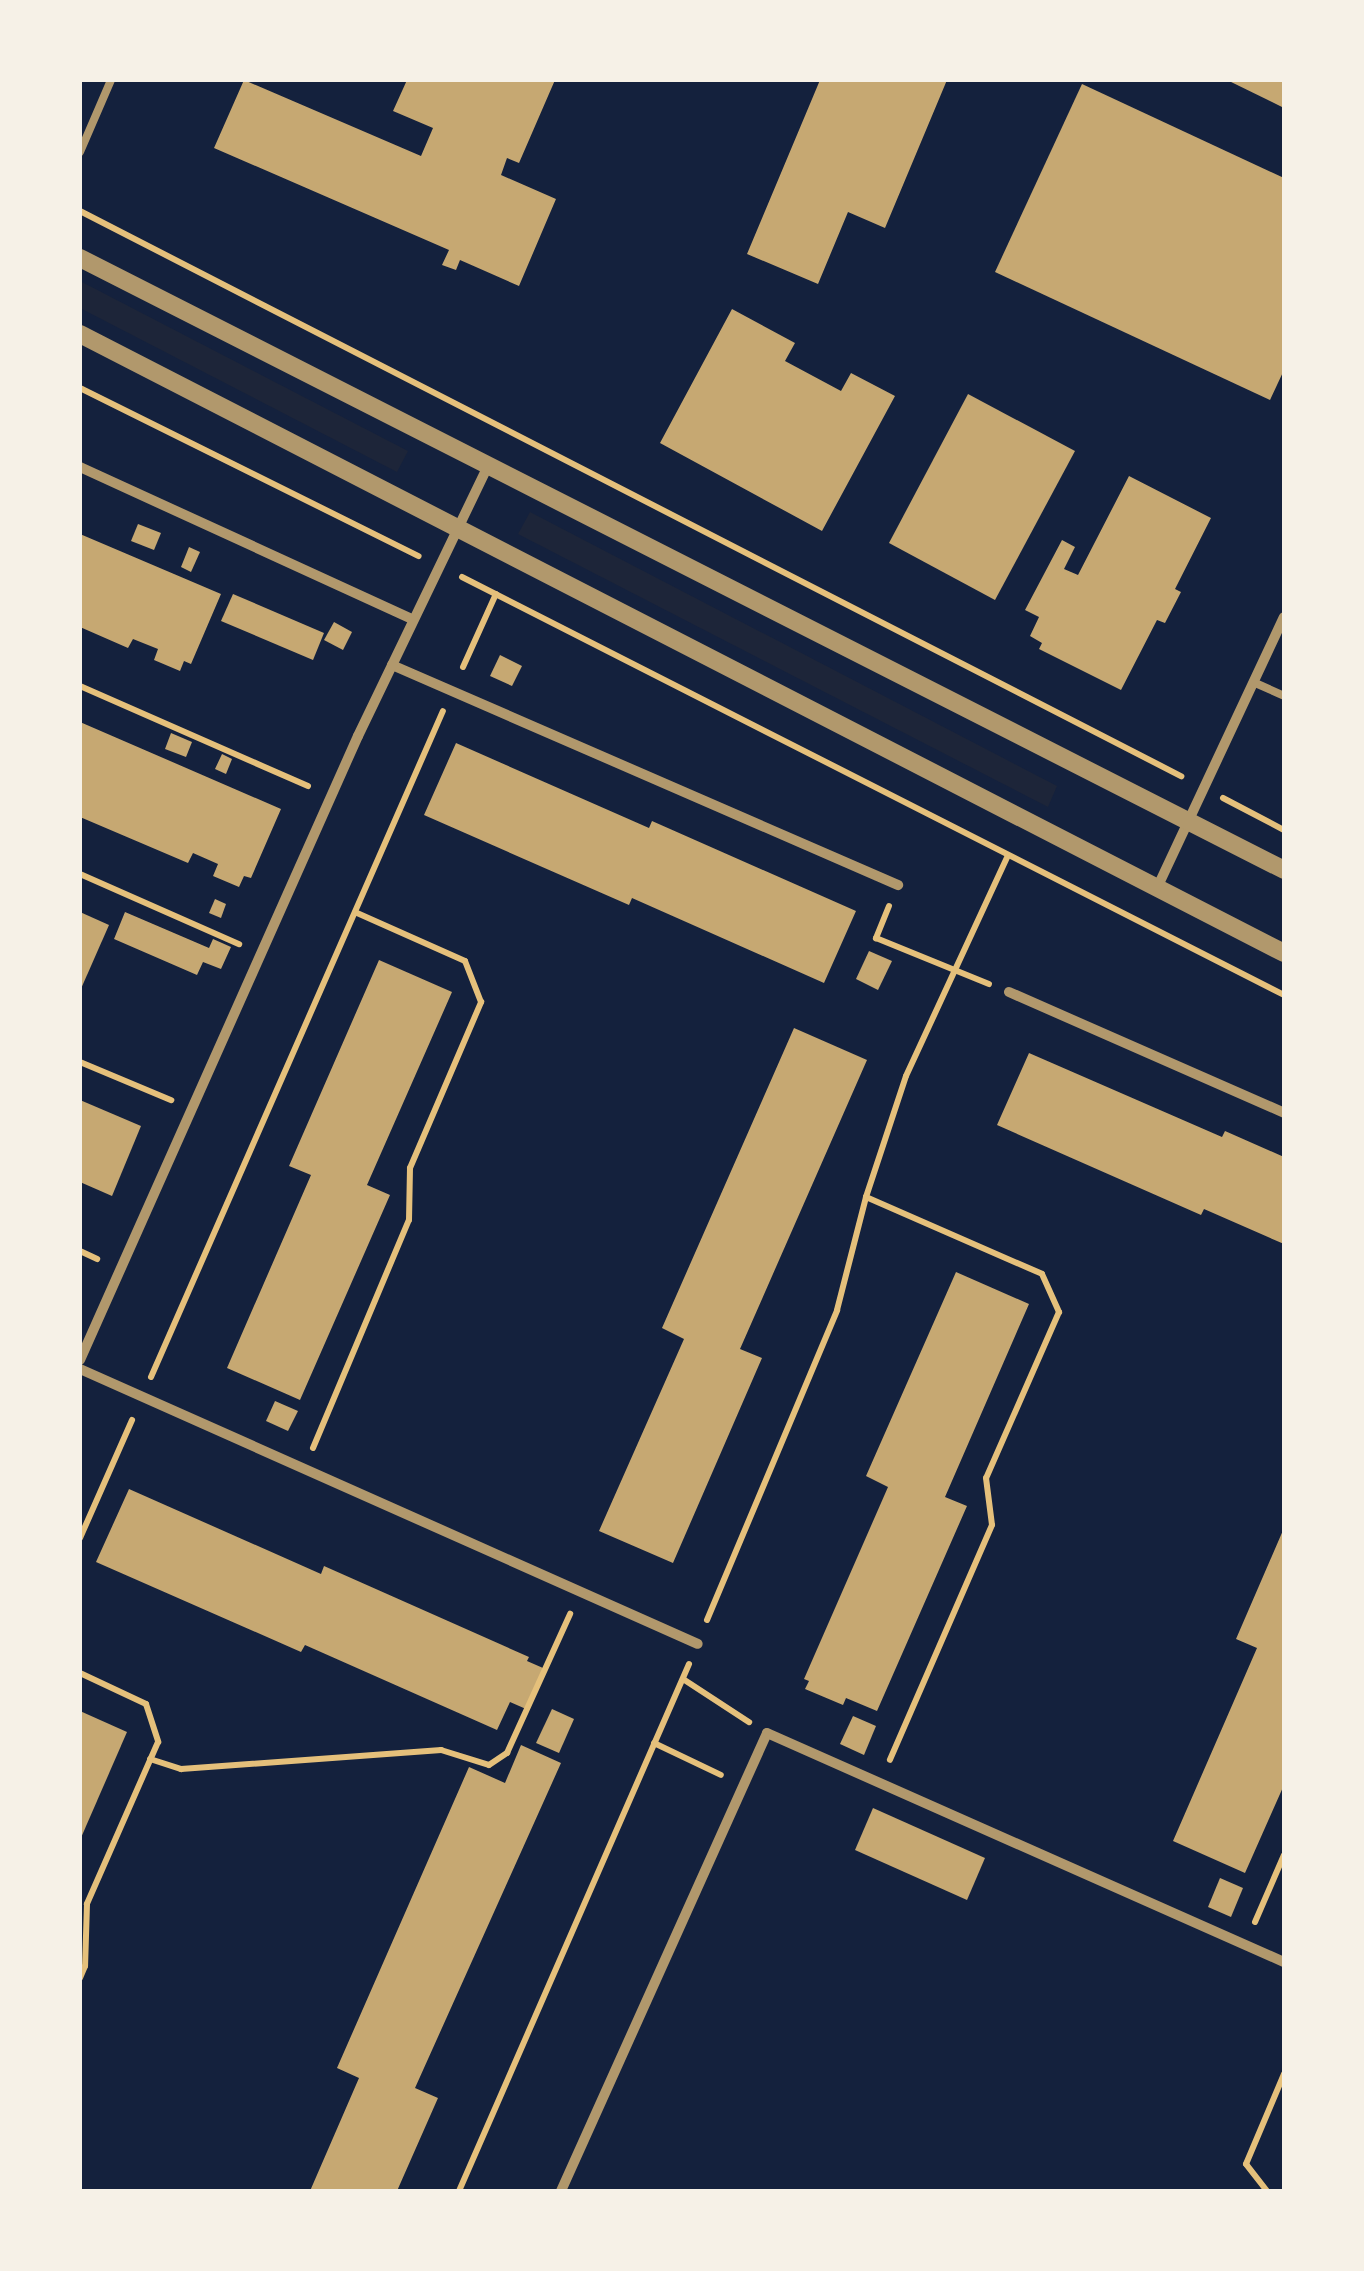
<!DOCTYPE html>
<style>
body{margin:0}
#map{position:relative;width:1364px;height:2271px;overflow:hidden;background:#14213d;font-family:Manrope,sans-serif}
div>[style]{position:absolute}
.green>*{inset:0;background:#1d2539}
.building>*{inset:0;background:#c6a872}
.path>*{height:6px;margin:-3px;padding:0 3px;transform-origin:3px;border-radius:3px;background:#e5c07b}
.service>*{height:8px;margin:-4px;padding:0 4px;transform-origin:4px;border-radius:4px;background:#b1986c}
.minor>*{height:10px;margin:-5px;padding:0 5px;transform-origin:5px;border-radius:5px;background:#b1986c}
.tertiary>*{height:18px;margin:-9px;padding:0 9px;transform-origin:9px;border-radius:9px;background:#b1986c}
span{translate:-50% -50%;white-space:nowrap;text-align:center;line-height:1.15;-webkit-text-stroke:9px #f6f1e7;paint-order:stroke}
.frame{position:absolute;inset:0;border:82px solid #f6f1e7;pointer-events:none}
</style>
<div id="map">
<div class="green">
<i style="clip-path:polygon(80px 281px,408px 451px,397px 472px,80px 308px)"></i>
<i style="clip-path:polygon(530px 512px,1057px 786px,1048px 807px,518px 534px)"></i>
</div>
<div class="building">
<i style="clip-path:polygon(244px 80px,421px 156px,433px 128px,393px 111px,407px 80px,555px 80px,519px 163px,507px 158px,501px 175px,556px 199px,519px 286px,460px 260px,456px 270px,442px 265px,449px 250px,214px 148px)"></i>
<i style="clip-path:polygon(820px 80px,947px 80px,885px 228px,848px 212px,818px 284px,747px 254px)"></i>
<i style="clip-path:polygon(1227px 80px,1284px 80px,1284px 108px)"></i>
<i style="clip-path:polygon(1082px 84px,1284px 178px,1284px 370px,1270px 400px,995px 272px)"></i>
<i style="clip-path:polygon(732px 309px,795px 343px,785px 361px,841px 391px,851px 373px,895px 396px,822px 531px,660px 443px)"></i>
<i style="clip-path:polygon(968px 394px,1075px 451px,995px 600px,889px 543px)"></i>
<i style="clip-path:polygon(1129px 476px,1211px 518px,1175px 589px,1181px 592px,1165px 623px,1157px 620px,1121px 690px,1039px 649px,1042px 643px,1030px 636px,1039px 617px,1025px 610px,1062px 540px,1075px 547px,1064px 569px,1078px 575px)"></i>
<i style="clip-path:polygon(138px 524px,161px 533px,154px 550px,131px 541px)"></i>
<i style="clip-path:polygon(80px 534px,221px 594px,191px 664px,184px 661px,180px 671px,154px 660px,158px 649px,133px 639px,128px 648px,80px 627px)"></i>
<i style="clip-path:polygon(189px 547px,200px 552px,191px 572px,181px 567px)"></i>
<i style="clip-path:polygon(233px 594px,324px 633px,313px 660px,221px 621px)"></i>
<i style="clip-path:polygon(334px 622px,352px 632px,343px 650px,324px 640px)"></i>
<i style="clip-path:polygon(500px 655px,522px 666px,512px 686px,490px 676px)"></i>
<i style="clip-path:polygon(80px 722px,281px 809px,251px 878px,244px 876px,239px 887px,213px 876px,218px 864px,193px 853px,188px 863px,80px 817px)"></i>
<i style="clip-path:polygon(171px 733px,192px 742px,186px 757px,165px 749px)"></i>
<i style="clip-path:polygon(456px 743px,649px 828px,652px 821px,856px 911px,824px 983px,632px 898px,629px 905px,424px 815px)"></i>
<i style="clip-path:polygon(222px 754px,232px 759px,226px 774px,215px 769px)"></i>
<i style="clip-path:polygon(215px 899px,226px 904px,221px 918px,209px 913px)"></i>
<i style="clip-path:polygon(80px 912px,109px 925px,80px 991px)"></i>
<i style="clip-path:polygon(125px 912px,209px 948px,213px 939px,231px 947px,221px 969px,203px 962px,197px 975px,114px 939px)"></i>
<i style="clip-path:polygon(869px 951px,892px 961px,878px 990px,856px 979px)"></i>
<i style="clip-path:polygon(379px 960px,452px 992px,367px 1185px,390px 1195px,300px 1400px,227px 1368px,311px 1175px,289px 1166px)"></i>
<i style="clip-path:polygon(794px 1028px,867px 1060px,740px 1349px,762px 1358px,673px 1563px,599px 1531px,684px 1339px,662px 1328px)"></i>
<i style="clip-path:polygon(1029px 1053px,1222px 1137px,1225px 1131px,1284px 1157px,1284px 1244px,1204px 1209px,1201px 1215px,997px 1125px)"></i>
<i style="clip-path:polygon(80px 1100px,141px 1126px,112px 1196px,80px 1182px)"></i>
<i style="clip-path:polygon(956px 1272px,1029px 1304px,945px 1497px,967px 1506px,877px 1711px,846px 1698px,843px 1705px,805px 1689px,809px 1681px,804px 1679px,888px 1487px,866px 1476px)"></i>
<i style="clip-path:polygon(275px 1401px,298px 1411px,288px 1431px,266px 1421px)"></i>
<i style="clip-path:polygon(129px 1489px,321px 1574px,324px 1566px,529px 1657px,527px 1661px,543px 1668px,526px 1709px,510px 1702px,497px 1730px,305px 1645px,301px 1652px,96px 1562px)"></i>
<i style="clip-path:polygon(1284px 1528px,1284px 1785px,1245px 1873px,1173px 1841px,1257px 1648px,1236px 1639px)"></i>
<i style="clip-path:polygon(552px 1709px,574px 1719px,559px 1753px,536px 1743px)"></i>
<i style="clip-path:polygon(80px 1711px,127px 1732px,80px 1840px)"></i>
<i style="clip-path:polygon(853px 1716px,876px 1726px,864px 1755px,840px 1744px)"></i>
<i style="clip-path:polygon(521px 1745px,561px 1763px,415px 2088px,438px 2098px,397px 2191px,310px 2191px,359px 2078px,337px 2068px,469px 1767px,505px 1783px)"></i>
<i style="clip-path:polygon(873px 1808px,985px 1858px,967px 1900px,855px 1850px)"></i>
<i style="clip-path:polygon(1220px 1878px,1243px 1888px,1231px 1917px,1208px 1907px)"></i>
</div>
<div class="path">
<i style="left:80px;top:211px;width:1238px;rotate:27.17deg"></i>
<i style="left:80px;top:388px;width:378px;rotate:26.4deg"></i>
<i style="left:462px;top:577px;width:922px;rotate:26.95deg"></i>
<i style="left:463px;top:667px;width:80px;rotate:-65.7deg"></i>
<i style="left:80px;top:686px;width:249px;rotate:23.7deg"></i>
<i style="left:1223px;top:798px;width:69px;rotate:27.7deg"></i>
<i style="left:80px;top:874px;width:174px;rotate:23.8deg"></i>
<i style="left:889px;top:906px;width:35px;rotate:112deg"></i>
<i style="left:876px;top:938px;width:122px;rotate:22.2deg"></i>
<i style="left:80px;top:1062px;width:99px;rotate:22.7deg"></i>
<i style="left:866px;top:1197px;width:192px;rotate:23.6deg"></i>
<i style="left:1042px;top:1274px;width:42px;rotate:65.9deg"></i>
<i style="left:1059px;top:1312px;width:181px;rotate:113.7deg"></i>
<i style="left:986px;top:1478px;width:47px;rotate:82.7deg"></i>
<i style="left:992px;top:1525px;width:256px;rotate:113.5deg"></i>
<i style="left:80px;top:1251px;width:19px;rotate:25deg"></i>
<i style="left:151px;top:1377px;width:727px;rotate:-66.33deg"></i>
<i style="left:313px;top:1448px;width:247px;rotate:-67.2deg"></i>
<i style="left:409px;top:1220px;width:52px;rotate:-88.9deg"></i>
<i style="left:410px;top:1168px;width:181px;rotate:-66.8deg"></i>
<i style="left:481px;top:1002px;width:44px;rotate:-111.3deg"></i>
<i style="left:465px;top:961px;width:120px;rotate:-156deg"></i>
<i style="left:80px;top:1538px;width:129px;rotate:-66.2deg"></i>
<i style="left:707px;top:1620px;width:336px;rotate:-67.2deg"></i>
<i style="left:837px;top:1310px;width:117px;rotate:-75.6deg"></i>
<i style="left:866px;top:1197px;width:127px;rotate:-71.7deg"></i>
<i style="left:906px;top:1076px;width:243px;rotate:-65.2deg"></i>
<i style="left:80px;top:1673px;width:73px;rotate:25.2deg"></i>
<i style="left:146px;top:1704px;width:40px;rotate:72deg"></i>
<i style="left:158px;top:1742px;width:177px;rotate:113.7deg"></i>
<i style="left:87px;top:1904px;width:62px;rotate:91.8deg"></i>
<i style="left:85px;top:1966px;width:13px;rotate:113deg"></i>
<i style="left:683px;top:1679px;width:79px;rotate:33.1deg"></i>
<i style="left:654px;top:1743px;width:74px;rotate:25.5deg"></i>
<i style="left:150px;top:1759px;width:33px;rotate:18deg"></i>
<i style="left:181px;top:1769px;width:261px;rotate:-4.2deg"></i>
<i style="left:441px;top:1750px;width:50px;rotate:17.4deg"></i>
<i style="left:489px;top:1765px;width:22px;rotate:-34deg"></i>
<i style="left:507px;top:1753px;width:153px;rotate:-65.6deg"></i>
<i style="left:1255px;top:1922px;width:73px;rotate:-66.6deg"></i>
<i style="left:459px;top:2191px;width:575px;rotate:-66.42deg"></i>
<i style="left:1267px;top:2191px;width:34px;rotate:-128deg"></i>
<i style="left:1246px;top:2164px;width:98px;rotate:-67.1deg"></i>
</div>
<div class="service">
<i style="left:80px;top:152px;width:78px;rotate:-66.7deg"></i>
<i style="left:1253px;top:682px;width:34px;rotate:24deg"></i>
</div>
<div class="minor">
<i style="left:80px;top:467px;width:365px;rotate:24.6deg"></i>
<i style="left:392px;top:665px;width:552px;rotate:23.5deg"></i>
<i style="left:1157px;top:888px;width:299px;rotate:-64.9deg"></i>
<i style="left:1009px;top:992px;width:300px;rotate:23.7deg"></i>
<i style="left:80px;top:1360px;width:683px;rotate:-65.99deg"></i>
<i style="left:358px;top:736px;width:297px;rotate:-64.3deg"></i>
<i style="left:80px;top:1369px;width:676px;rotate:23.99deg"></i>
<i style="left:561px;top:2191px;width:502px;rotate:-65.78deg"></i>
<i style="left:767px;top:1733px;width:565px;rotate:23.89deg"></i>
</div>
<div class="tertiary">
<i style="left:80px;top:258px;width:1351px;rotate:26.94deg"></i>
<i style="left:80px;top:334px;width:1354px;rotate:27.21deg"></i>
</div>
<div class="frame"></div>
</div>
